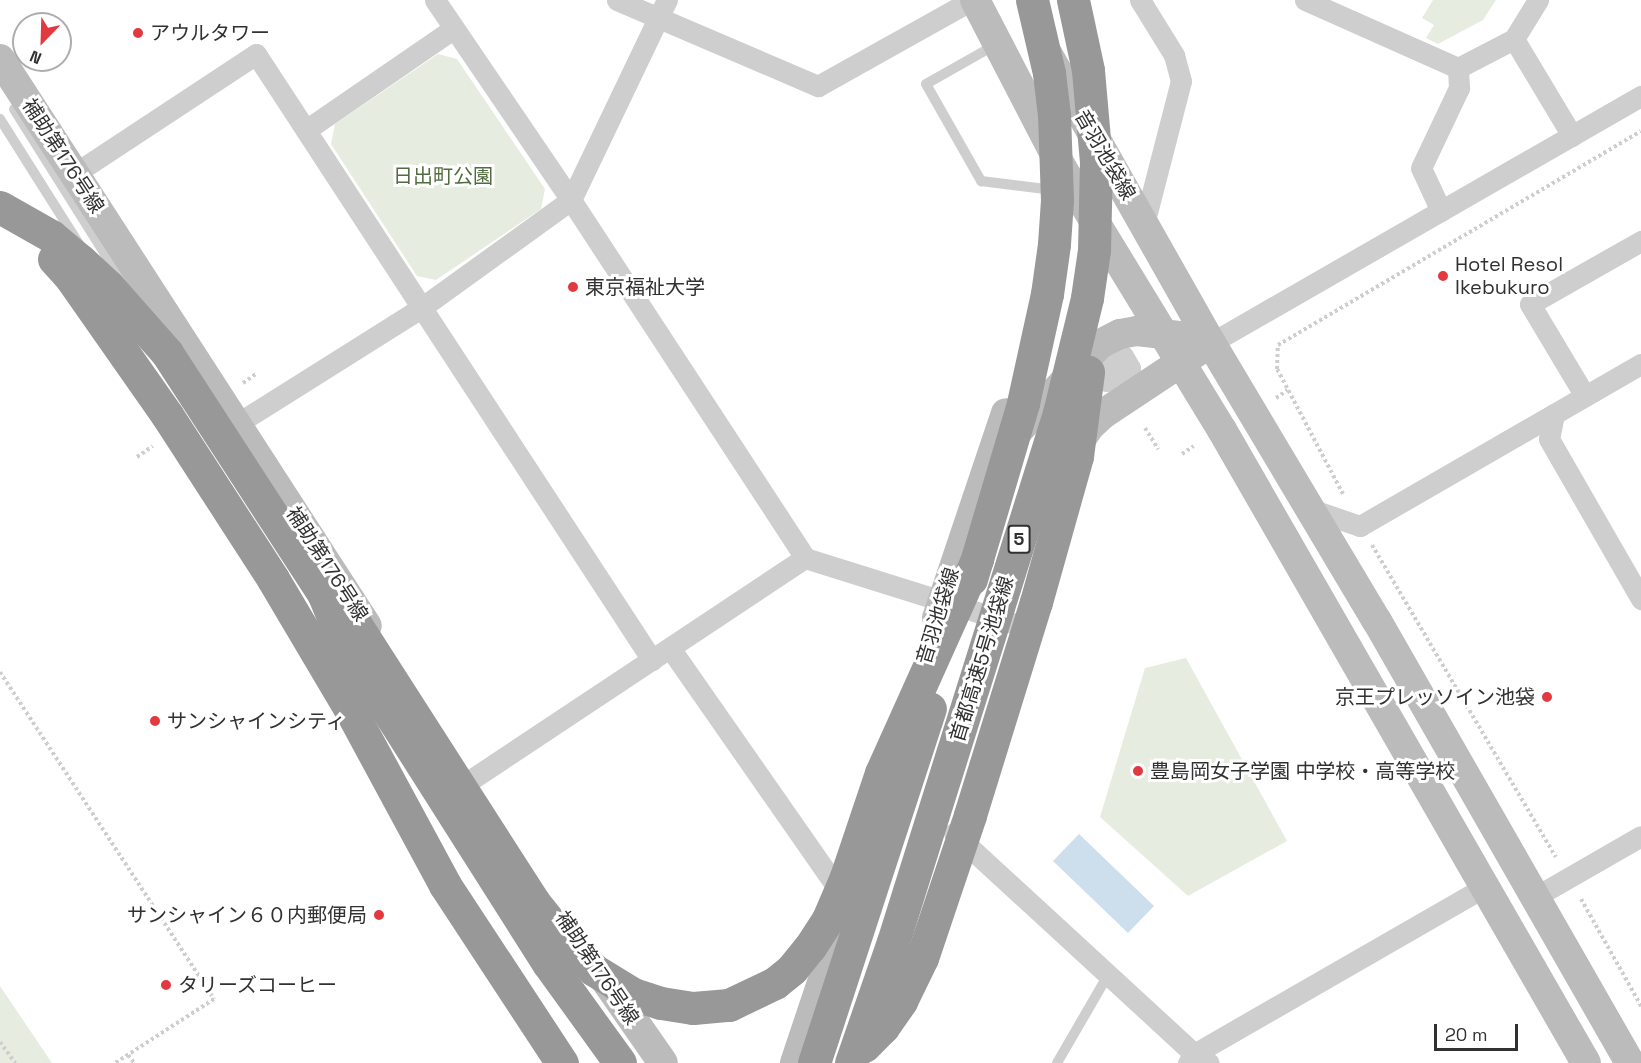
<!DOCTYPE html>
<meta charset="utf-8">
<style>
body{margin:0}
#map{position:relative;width:1641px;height:1063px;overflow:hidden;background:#fff;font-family:"Space Grotesk","Noto Sans JP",sans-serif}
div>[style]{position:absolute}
.green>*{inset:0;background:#e6ede0}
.water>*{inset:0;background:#cddfec}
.path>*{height:4px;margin-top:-2px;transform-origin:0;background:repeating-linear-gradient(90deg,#cecece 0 3px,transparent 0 6px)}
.lane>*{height:10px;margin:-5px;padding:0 5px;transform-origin:5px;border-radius:5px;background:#cecece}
.street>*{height:21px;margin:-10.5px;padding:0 10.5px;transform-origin:10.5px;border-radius:10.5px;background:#cecece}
.secondary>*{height:30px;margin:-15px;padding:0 15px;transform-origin:15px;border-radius:15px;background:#bbb}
.highway>*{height:33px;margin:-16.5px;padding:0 16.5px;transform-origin:16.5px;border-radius:16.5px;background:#989898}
.highway-bridge>*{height:33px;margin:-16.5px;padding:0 16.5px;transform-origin:16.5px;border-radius:16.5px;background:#989898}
.dots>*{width:16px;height:16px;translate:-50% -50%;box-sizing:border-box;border:3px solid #fff;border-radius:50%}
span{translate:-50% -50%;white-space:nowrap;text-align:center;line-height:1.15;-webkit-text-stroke:6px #fff;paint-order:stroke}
.shield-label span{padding:2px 4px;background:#fff;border:2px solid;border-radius:4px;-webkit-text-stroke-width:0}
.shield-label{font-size:18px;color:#313131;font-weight:700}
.poi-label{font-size:20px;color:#313131}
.left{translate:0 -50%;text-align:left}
.right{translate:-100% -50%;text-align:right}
.street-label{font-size:20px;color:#313131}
.park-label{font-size:20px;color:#526c3f}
.north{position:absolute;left:12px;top:12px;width:60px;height:60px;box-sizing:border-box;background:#fff;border:2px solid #adadad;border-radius:50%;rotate:203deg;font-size:16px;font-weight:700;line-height:24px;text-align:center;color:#313131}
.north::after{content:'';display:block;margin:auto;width:21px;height:27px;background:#e23940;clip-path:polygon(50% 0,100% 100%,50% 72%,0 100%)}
.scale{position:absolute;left:1434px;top:1024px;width:84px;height:27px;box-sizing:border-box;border:3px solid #313131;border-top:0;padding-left:8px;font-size:18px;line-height:21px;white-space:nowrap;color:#313131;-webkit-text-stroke:4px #fff;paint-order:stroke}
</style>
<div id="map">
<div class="green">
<i style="clip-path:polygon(1433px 0,1496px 0,1483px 20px,1438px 44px,1426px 38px,1434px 25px,1422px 18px)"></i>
<i style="clip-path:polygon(438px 54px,457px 59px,545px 189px,541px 209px,436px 280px,417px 276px,331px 144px,335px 124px)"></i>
<i style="clip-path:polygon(1186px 658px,1287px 841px,1188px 896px,1100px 817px,1145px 668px)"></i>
<i style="clip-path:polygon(0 986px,52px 1063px,0 1063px)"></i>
</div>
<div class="water">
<i style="clip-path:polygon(1079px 834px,1154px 906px,1128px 933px,1053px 861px)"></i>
</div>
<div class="path">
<i style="left:243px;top:383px;width:16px;rotate:-35deg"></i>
<i style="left:1276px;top:398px;width:14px;rotate:-34deg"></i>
<i style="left:1145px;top:428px;width:25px;rotate:58deg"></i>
<i style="left:1182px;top:454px;width:14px;rotate:-34deg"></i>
<i style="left:137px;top:457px;width:19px;rotate:-35deg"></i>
<i style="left:1343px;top:494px;width:141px;rotate:-117.8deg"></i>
<i style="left:1277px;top:369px;width:24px;rotate:-88deg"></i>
<i style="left:1278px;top:345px;width:421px;rotate:-30.5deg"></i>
<i style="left:1372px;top:545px;width:362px;rotate:59.5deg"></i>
<i style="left:0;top:672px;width:391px;rotate:56.8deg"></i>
<i style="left:214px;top:999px;width:118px;rotate:147.1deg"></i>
<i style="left:1581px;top:899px;width:123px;rotate:60.7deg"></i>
<i style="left:0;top:1042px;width:26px;rotate:54deg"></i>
<i style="left:128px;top:1055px;width:10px;rotate:53deg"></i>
</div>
<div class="lane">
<i style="left:995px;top:45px;width:79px;rotate:150.5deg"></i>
<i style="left:926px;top:84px;width:112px;rotate:60.4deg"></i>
<i style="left:981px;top:181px;width:73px;rotate:7.1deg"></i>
<i style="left:14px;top:109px;width:203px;rotate:57.9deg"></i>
<i style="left:0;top:119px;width:148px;rotate:57.7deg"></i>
<i style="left:1057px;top:1063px;width:102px;rotate:-59.9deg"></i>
</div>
<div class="street">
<i style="left:435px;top:0;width:242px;rotate:55.8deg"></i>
<i style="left:571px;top:200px;width:428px;rotate:56.8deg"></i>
<i style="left:805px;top:558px;width:218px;rotate:17.4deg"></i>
<i style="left:617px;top:0;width:219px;rotate:23.2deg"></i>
<i style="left:818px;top:86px;width:176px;rotate:-29.2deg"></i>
<i style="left:1140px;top:0;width:65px;rotate:58.3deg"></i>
<i style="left:1174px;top:55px;width:27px;rotate:75deg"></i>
<i style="left:1181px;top:81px;width:148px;rotate:104.5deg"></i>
<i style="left:1305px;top:0;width:167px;rotate:24deg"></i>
<i style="left:1514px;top:39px;width:113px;rotate:59.1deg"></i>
<i style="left:1458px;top:68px;width:63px;rotate:-27.4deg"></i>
<i style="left:1514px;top:39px;width:46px;rotate:-58.4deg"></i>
<i style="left:306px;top:130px;width:178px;rotate:-34.5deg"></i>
<i style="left:74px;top:174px;width:218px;rotate:-33.4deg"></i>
<i style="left:256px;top:54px;width:724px;rotate:56.84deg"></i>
<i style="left:1441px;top:211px;width:47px;rotate:-114.9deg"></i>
<i style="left:1421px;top:168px;width:89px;rotate:-64.6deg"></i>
<i style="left:1459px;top:88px;width:20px;rotate:-93deg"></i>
<i style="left:1211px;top:343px;width:496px;rotate:-29.9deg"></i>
<i style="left:1123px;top:356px;width:14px;rotate:60deg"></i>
<i style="left:1130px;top:368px;width:27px;rotate:152deg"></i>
<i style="left:1106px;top:381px;width:13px;rotate:-119deg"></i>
<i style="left:1100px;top:370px;width:27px;rotate:-31deg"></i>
<i style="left:1585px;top:396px;width:107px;rotate:-120.9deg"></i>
<i style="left:1530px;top:304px;width:128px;rotate:-29.6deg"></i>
<i style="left:1554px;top:414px;width:25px;rotate:101deg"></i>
<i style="left:1549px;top:439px;width:185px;rotate:60.1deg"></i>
<i style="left:235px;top:425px;width:220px;rotate:-32.2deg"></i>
<i style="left:421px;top:308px;width:185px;rotate:-35.8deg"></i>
<i style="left:571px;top:200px;width:222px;rotate:-64.4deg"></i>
<i style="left:1310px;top:509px;width:53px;rotate:18.8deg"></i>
<i style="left:1360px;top:526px;width:324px;rotate:-30deg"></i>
<i style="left:670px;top:648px;width:306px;rotate:55.1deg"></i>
<i style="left:469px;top:781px;width:403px;rotate:-33.6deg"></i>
<i style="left:954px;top:833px;width:326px;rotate:42.6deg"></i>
<i style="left:1194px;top:1054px;width:17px;rotate:31deg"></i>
<i style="left:1535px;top:897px;width:122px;rotate:-29.9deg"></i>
<i style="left:1188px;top:1063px;width:11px;rotate:-56deg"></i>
<i style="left:1194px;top:1054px;width:335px;rotate:-29.9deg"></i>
</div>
<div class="secondary">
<i style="left:975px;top:0;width:189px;rotate:62.6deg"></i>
<i style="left:1062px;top:168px;width:307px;rotate:58.6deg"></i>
<i style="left:1222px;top:430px;width:730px;rotate:60.1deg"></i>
<i style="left:1048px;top:55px;width:331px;rotate:60.5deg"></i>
<i style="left:1211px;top:343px;width:324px;rotate:59.2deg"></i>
<i style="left:1377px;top:621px;width:509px;rotate:60.21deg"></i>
<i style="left:0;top:59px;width:675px;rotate:57.09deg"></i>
<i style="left:1012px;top:437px;width:128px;rotate:-46.6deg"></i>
<i style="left:1100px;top:344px;width:22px;rotate:-27deg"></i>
<i style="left:1120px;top:334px;width:17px;rotate:-10deg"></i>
<i style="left:1137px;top:331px;width:42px;rotate:6.8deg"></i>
<i style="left:1073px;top:451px;width:29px;rotate:-56deg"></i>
<i style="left:1089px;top:427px;width:19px;rotate:-43deg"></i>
<i style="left:1103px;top:414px;width:114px;rotate:-33.6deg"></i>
<i style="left:937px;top:618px;width:216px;rotate:-71.4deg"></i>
<i style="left:601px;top:974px;width:108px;rotate:55.1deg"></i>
<i style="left:795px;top:1063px;width:179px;rotate:-71.5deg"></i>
</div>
<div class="highway">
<i style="left:324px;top:595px;width:45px;rotate:68deg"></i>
<i style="left:341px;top:637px;width:386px;rotate:57.6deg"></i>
<i style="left:548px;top:963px;width:123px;rotate:54.2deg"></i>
</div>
<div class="highway-bridge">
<i style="left:0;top:207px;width:59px;rotate:29.6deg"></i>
<i style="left:51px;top:236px;width:38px;rotate:40deg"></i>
<i style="left:80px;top:260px;width:38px;rotate:43deg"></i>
<i style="left:108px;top:286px;width:89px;rotate:48.6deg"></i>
<i style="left:167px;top:353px;width:288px;rotate:57deg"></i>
<i style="left:324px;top:595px;width:44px;rotate:43.2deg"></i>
<i style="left:356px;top:625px;width:328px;rotate:57.3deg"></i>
<i style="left:533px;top:901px;width:50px;rotate:51.5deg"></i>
<i style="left:564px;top:940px;width:42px;rotate:45deg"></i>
<i style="left:594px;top:970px;width:46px;rotate:31.6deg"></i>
<i style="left:633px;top:994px;width:29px;rotate:18deg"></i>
<i style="left:661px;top:1003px;width:32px;rotate:9deg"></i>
<i style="left:693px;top:1008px;width:36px;rotate:-5deg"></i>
<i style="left:729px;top:1005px;width:51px;rotate:-25.6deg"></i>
<i style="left:775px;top:983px;width:22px;rotate:-39deg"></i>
<i style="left:792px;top:969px;width:28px;rotate:-51deg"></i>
<i style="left:810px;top:947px;width:33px;rotate:-57deg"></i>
<i style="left:828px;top:919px;width:46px;rotate:-66.8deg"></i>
<i style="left:846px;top:877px;width:110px;rotate:-71.4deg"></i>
<i style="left:881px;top:773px;width:235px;rotate:-65.8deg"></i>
<i style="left:54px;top:259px;width:25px;rotate:48deg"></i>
<i style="left:71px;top:278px;width:167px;rotate:55deg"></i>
<i style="left:167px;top:415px;width:195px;rotate:57.1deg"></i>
<i style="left:273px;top:579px;width:153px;rotate:59.4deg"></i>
<i style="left:351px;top:711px;width:198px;rotate:61.6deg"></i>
<i style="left:445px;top:885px;width:213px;rotate:56.7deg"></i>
<i style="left:971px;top:579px;width:184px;rotate:-73.5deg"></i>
<i style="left:1023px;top:403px;width:112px;rotate:-77.6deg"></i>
<i style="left:1047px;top:294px;width:50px;rotate:-82deg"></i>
<i style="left:1054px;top:244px;width:44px;rotate:-86.1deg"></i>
<i style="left:1057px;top:200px;width:85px;rotate:-92deg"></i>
<i style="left:1054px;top:115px;width:42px;rotate:-96.8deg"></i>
<i style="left:1049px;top:73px;width:75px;rotate:-103.1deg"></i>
<i style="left:864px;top:1046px;width:27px;rotate:-45deg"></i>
<i style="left:883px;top:1027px;width:32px;rotate:-55deg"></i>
<i style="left:901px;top:1001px;width:48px;rotate:-64deg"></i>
<i style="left:922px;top:958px;width:151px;rotate:-71.4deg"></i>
<i style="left:970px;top:815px;width:223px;rotate:-72.8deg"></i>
<i style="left:1036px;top:602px;width:152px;rotate:-74.3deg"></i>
<i style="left:1077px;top:456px;width:85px;rotate:-82.5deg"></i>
<i style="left:814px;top:1063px;width:373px;rotate:-71.9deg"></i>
<i style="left:851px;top:1063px;width:128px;rotate:-70.9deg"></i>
<i style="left:893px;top:942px;width:554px;rotate:-72.58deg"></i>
<i style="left:1059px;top:413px;width:118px;rotate:-76.3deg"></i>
<i style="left:1087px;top:298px;width:49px;rotate:-81.7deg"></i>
<i style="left:1094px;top:250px;width:88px;rotate:-88.7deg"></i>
<i style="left:1096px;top:162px;width:92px;rotate:-95deg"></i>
<i style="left:1088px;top:70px;width:72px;rotate:-102.1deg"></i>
</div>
<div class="dots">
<i style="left:138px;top:33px;background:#e23940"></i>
<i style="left:1443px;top:276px;background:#e23940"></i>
<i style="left:573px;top:287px;background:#e23940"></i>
<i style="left:1547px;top:697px;background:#e23940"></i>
<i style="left:155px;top:721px;background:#e23940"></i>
<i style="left:1138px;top:771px;background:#e23940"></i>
<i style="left:379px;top:915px;background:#e23940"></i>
<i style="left:166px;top:985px;background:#e23940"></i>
</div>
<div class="shield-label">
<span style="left:1019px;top:539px">5</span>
</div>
<div class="poi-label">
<span class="left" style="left:150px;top:33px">アウルタワー</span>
<span class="left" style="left:1455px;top:276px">Hotel Resol<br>Ikebukuro</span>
<span class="left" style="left:585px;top:287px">東京福祉大学</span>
<span class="right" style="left:1535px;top:697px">京王プレッソイン池袋</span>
<span class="left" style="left:167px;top:721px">サンシャインシティ</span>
<span class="left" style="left:1150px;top:771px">豊島岡女子学園 中学校・高等学校</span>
<span class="right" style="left:367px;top:915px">サンシャイン６０内郵便局</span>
<span class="left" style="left:178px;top:985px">タリーズコーヒー</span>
</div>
<div class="street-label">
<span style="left:1105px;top:155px;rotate:60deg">音羽池袋線</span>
<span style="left:63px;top:156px;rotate:57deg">補助第176号線</span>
<span style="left:327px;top:564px;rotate:57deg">補助第176号線</span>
<span style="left:938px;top:616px;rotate:-73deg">音羽池袋線</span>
<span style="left:982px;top:659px;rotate:-73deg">首都高速5号池袋線</span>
<span style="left:597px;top:968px;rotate:56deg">補助第176号線</span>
</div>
<div class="park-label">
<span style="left:443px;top:176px">日出町公園</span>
</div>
<div class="north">N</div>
<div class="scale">20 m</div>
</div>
